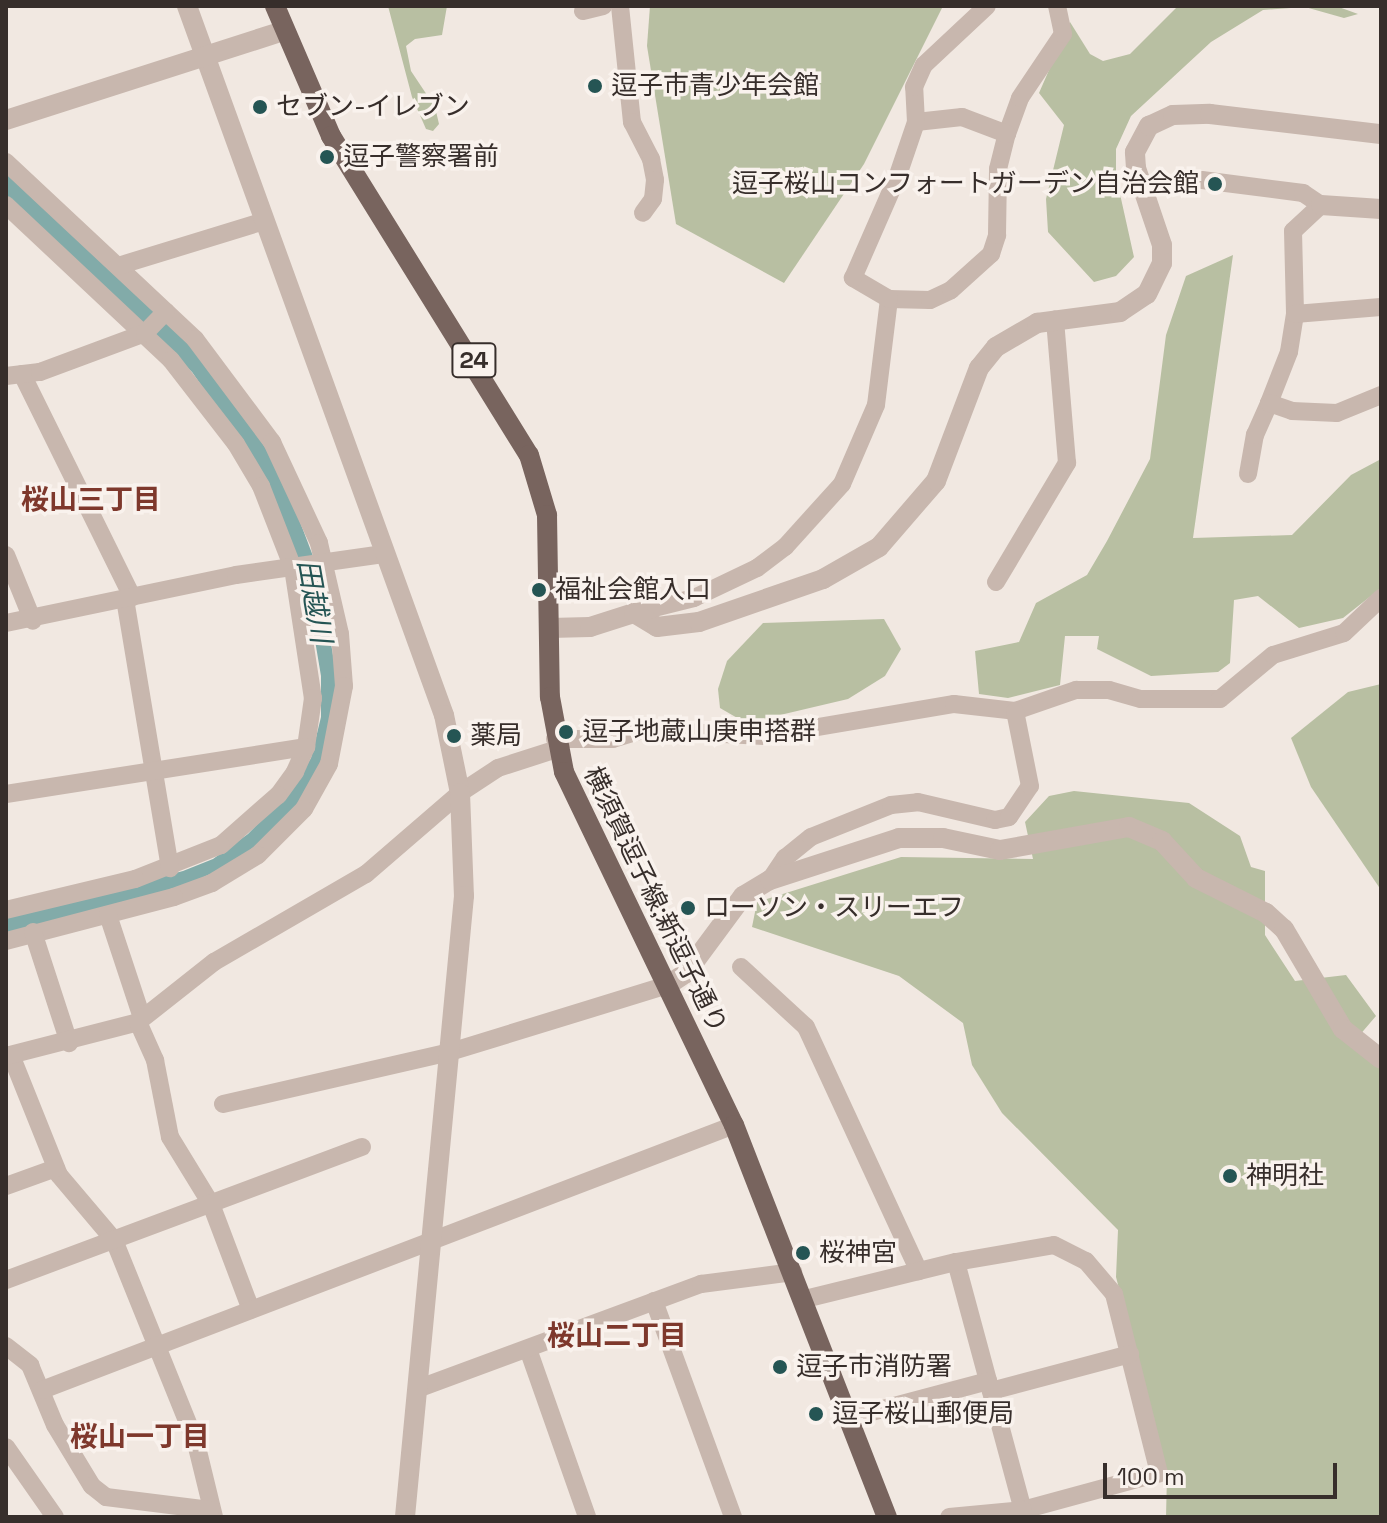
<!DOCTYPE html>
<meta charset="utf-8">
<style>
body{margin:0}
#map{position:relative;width:1387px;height:1523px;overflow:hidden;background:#f1e8e1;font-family:"Space Grotesk","Noto Sans JP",sans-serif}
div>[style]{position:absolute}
.green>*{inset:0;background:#b8bfa2}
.water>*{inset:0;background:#82aba9}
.minor>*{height:18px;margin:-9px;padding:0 9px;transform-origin:9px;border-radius:9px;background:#c8b7ae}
.tertiary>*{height:20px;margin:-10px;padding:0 10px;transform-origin:10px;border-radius:10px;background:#c8b7ae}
.primary>*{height:20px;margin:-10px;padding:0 10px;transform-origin:10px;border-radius:10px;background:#78645e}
.dots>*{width:22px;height:22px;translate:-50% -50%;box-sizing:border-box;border:4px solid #f9f2ed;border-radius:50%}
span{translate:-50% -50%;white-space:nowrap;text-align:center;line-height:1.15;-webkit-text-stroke:7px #f9f2ed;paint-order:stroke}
.shield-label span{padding:2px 6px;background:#f9f2ed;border:2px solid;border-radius:6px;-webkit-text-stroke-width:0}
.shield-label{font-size:24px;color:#372e2b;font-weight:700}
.poi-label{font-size:26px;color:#372e2b}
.left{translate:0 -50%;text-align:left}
.right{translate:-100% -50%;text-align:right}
.street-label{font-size:26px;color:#372e2b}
.neighbourhood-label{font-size:28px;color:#7e382c;font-weight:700}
.water-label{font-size:28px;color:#255554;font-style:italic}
.frame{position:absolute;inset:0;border:8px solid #372e2b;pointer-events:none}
.scale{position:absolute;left:1103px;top:1463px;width:234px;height:36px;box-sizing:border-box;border:4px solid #372e2b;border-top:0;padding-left:10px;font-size:24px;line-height:28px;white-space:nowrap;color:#372e2b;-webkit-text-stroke:6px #f9f2ed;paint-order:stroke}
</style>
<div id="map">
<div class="green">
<i style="clip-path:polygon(388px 6px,447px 6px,442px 35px,415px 39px,406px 46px,411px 71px,435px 107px,439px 124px,433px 131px,426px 129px,412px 97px)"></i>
<i style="clip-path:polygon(650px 6px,943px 6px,864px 164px,784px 283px,676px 224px,647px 46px)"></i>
<i style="clip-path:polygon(1178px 6px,1336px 6px,1358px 14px,1344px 18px,1305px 7px,1263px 10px,1211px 42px,1131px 116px,1116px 149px,1116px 176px,1134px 257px,1116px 276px,1094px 282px,1048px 232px,1046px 199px,1064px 125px,1039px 93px,1070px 22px,1090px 54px,1103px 61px,1130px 54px)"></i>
<i style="clip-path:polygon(1233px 255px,1193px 538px,1292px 535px,1351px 475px,1381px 459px,1381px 588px,1343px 618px,1299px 628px,1258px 596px,1234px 600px,1230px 663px,1218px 672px,1151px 676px,1097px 649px,1099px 636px,1065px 636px,1060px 685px,1008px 698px,979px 694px,975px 651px,1019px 642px,1036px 603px,1087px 575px,1107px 541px,1150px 459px,1166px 335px,1186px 276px)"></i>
<i style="clip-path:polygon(884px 619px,901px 649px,885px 676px,848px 699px,746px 723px,720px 708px,718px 689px,727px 661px,763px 623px)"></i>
<i style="clip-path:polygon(1381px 684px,1381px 890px,1311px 787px,1291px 738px,1348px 692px)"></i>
<i style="clip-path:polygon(1074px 791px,1189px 803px,1240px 836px,1251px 867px,1265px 871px,1265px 935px,1295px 981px,1346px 975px,1376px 1016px,1352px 1044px,1381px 1065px,1381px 1517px,1166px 1517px,1167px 1474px,1116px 1277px,1118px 1230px,1002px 1113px,972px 1065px,963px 1023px,899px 976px,752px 927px,757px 902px,901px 857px,1033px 859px,1025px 822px,1049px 796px)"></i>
</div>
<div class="water">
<i style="clip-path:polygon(6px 172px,169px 322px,219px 379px,280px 469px,319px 572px,338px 685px,323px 763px,288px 819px,233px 864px,175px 890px,6px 935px,6px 918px,183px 871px,213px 859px,248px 834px,290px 791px,311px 758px,321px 717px,321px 676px,304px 575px,265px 478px,192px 372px,6px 195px)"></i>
</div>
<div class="minor">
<i style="left:620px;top:6px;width:117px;rotate:84.1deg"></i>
<i style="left:632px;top:122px;width:42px;rotate:62.8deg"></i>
<i style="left:651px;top:159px;width:21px;rotate:79deg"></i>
<i style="left:655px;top:180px;width:19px;rotate:96deg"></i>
<i style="left:653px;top:199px;width:17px;rotate:126deg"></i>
<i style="left:583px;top:11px;width:21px;rotate:-14deg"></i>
<i style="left:1007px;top:134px;width:38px;rotate:-70deg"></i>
<i style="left:1020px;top:98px;width:77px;rotate:-56.1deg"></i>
<i style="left:1063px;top:34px;width:29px;rotate:-102deg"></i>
<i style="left:6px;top:162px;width:259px;rotate:43.1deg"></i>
<i style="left:195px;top:339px;width:129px;rotate:53.2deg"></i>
<i style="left:272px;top:442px;width:111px;rotate:65deg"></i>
<i style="left:319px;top:543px;width:93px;rotate:77deg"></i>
<i style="left:340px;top:634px;width:52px;rotate:85.6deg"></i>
<i style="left:344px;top:686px;width:79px;rotate:100.9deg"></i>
<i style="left:329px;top:764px;width:51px;rotate:119.1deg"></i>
<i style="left:304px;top:809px;width:65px;rotate:135deg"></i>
<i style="left:258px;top:855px;width:54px;rotate:148.7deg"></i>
<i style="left:212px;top:883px;width:40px;rotate:159.8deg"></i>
<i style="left:174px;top:897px;width:174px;rotate:165.3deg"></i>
<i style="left:1202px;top:180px;width:102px;rotate:7.3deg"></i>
<i style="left:1303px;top:193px;width:22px;rotate:34deg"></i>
<i style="left:1321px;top:205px;width:38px;rotate:137deg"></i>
<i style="left:1293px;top:231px;width:83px;rotate:88.6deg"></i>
<i style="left:1295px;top:314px;width:38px;rotate:99deg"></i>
<i style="left:1289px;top:352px;width:55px;rotate:111.4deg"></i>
<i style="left:6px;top:205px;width:226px;rotate:43.2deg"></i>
<i style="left:171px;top:360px;width:106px;rotate:52.3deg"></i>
<i style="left:236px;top:444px;width:49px;rotate:59.2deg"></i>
<i style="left:261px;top:486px;width:88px;rotate:68.7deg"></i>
<i style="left:293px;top:568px;width:132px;rotate:81.3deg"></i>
<i style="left:313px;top:698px;width:49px;rotate:98.1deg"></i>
<i style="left:306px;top:747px;width:27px;rotate:114deg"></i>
<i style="left:295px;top:772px;width:29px;rotate:126deg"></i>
<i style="left:278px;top:795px;width:76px;rotate:138.7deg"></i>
<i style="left:221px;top:845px;width:92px;rotate:158.4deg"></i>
<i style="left:135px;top:879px;width:133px;rotate:166.5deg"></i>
<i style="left:118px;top:266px;width:153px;rotate:-17.1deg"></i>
<i style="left:889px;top:299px;width:41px;rotate:1.4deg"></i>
<i style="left:930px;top:300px;width:23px;rotate:-25deg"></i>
<i style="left:951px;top:290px;width:54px;rotate:-42deg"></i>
<i style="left:991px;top:254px;width:20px;rotate:-72deg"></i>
<i style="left:997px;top:235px;width:66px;rotate:-89.1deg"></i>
<i style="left:998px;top:169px;width:36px;rotate:-76deg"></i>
<i style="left:1007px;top:134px;width:48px;rotate:-159.3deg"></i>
<i style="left:962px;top:117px;width:46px;rotate:173.8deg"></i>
<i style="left:1295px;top:314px;width:86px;rotate:-4.7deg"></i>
<i style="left:22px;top:374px;width:249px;rotate:63.7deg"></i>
<i style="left:6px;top:376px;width:34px;rotate:-7deg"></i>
<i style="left:40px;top:372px;width:112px;rotate:-20.4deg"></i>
<i style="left:145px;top:333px;width:30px;rotate:-46deg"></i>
<i style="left:1248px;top:474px;width:40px;rotate:-80deg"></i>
<i style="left:1255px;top:435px;width:35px;rotate:-66deg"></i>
<i style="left:1269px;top:403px;width:24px;rotate:19deg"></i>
<i style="left:1292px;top:411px;width:45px;rotate:2.5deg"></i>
<i style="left:1337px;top:413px;width:48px;rotate:-22.2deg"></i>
<i style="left:6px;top:555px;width:71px;rotate:67.8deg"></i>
<i style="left:996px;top:582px;width:139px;rotate:-59.2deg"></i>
<i style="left:1067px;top:463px;width:144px;rotate:-94.8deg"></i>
<i style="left:125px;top:599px;width:273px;rotate:80.5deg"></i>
<i style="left:634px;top:613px;width:62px;rotate:-14deg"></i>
<i style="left:694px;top:598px;width:70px;rotate:-25.5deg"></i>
<i style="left:757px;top:568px;width:35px;rotate:-37deg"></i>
<i style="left:785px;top:547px;width:85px;rotate:-47.9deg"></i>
<i style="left:842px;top:484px;width:86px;rotate:-66.7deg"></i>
<i style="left:876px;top:405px;width:107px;rotate:-83deg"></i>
<i style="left:889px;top:299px;width:42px;rotate:-149.7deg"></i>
<i style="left:853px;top:278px;width:112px;rotate:-66.4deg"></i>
<i style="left:898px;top:175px;width:56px;rotate:-71.2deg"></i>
<i style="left:916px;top:122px;width:35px;rotate:-93deg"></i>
<i style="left:914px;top:87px;width:24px;rotate:-66deg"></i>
<i style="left:924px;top:65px;width:86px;rotate:-43.1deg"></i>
<i style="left:6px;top:623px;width:235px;rotate:-11.8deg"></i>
<i style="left:236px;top:575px;width:149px;rotate:-8.1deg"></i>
<i style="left:555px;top:739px;width:58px"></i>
<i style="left:613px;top:739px;width:31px;rotate:-17deg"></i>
<i style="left:643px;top:730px;width:122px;rotate:2.8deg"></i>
<i style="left:765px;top:736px;width:192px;rotate:-9.6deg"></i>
<i style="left:954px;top:704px;width:61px;rotate:6.5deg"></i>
<i style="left:1015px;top:711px;width:65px;rotate:-19deg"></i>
<i style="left:1076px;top:690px;width:33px"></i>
<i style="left:1109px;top:690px;width:33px;rotate:16deg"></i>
<i style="left:1141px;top:699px;width:79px"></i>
<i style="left:1220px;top:699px;width:69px;rotate:-39.7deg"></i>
<i style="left:1273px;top:655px;width:74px;rotate:-17.2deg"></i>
<i style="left:1344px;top:633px;width:51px;rotate:-43.4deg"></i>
<i style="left:6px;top:794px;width:304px;rotate:-8.9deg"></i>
<i style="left:770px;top:880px;width:27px;rotate:-56deg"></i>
<i style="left:785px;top:858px;width:33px;rotate:-39deg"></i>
<i style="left:811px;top:837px;width:86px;rotate:-21.8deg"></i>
<i style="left:891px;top:805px;width:27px;rotate:-6deg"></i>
<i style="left:918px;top:802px;width:79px;rotate:13.2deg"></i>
<i style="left:995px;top:820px;width:14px;rotate:-12deg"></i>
<i style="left:1009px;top:817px;width:37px;rotate:-56deg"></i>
<i style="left:1030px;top:786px;width:76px;rotate:-101.3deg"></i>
<i style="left:108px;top:915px;width:108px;rotate:71.7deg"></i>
<i style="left:33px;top:932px;width:117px;rotate:72deg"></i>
<i style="left:741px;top:967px;width:88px;rotate:42.7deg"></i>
<i style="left:806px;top:1027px;width:269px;rotate:65.2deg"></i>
<i style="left:138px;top:1022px;width:42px;rotate:65.9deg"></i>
<i style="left:155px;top:1060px;width:78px;rotate:79deg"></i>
<i style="left:170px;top:1137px;width:79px;rotate:58.5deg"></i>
<i style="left:211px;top:1204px;width:113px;rotate:69.3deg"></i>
<i style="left:11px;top:1055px;width:129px;rotate:68.2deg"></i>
<i style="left:59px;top:1175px;width:85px;rotate:49.8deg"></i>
<i style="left:114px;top:1240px;width:219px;rotate:68deg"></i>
<i style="left:196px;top:1443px;width:76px;rotate:76.3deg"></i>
<i style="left:6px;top:1056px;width:136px;rotate:-14.4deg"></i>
<i style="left:138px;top:1022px;width:97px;rotate:-38.3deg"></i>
<i style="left:214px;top:962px;width:176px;rotate:-30.1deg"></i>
<i style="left:366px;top:874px;width:124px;rotate:-40.8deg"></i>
<i style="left:460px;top:793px;width:45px;rotate:-33.3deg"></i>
<i style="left:498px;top:768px;width:62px;rotate:-17.9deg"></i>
<i style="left:223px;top:1104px;width:233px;rotate:-12.9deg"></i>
<i style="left:450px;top:1052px;width:228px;rotate:-17.1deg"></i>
<i style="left:6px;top:1186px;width:53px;rotate:-19.8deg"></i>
<i style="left:956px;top:1262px;width:257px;rotate:74.9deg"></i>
<i style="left:6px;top:1280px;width:380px;rotate:-20.5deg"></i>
<i style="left:805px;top:1299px;width:155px;rotate:-13.8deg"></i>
<i style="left:956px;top:1262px;width:99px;rotate:-9.8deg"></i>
<i style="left:1054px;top:1245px;width:36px;rotate:27deg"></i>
<i style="left:1086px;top:1261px;width:43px;rotate:49.7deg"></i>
<i style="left:1114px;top:1294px;width:185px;rotate:75.9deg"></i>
<i style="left:1159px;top:1473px;width:141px;rotate:164.8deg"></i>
<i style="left:1023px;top:1510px;width:74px;rotate:174.6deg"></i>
<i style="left:654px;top:1301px;width:230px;rotate:69.9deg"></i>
<i style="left:6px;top:1346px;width:31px;rotate:38deg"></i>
<i style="left:30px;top:1365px;width:65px;rotate:67.4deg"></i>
<i style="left:55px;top:1425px;width:71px;rotate:58.8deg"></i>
<i style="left:92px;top:1486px;width:18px;rotate:38deg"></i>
<i style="left:106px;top:1497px;width:105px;rotate:7.1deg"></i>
<i style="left:528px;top:1349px;width:178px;rotate:70.6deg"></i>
<i style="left:417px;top:1389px;width:303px;rotate:-20.3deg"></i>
<i style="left:701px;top:1284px;width:93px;rotate:-7.4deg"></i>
<i style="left:42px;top:1390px;width:741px;rotate:-20.95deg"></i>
<i style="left:991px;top:1391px;width:144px;rotate:-14.9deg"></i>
<i style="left:849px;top:1418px;width:144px;rotate:-14.9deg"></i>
<i style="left:6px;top:1447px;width:85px;rotate:55deg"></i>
</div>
<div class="tertiary">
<i style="left:187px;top:6px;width:754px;rotate:70.08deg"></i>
<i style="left:444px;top:715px;width:80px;rotate:78.4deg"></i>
<i style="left:460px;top:793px;width:103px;rotate:87.8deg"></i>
<i style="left:464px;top:896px;width:624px;rotate:95.43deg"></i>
<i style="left:6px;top:120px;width:292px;rotate:-17.8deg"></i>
<i style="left:1321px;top:205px;width:60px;rotate:3.8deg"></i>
<i style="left:550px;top:628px;width:40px;rotate:-1.4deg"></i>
<i style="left:590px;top:627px;width:46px;rotate:-17.7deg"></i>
<i style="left:634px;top:613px;width:27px;rotate:31deg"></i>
<i style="left:657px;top:627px;width:42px;rotate:-6.8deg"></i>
<i style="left:699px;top:622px;width:131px;rotate:-19.1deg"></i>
<i style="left:823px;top:579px;width:64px;rotate:-29.7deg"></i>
<i style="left:879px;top:547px;width:87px;rotate:-49.2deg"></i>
<i style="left:936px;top:481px;width:121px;rotate:-69.2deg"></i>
<i style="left:979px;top:368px;width:27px;rotate:-51deg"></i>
<i style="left:996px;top:347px;width:48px;rotate:-30.3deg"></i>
<i style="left:1037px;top:323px;width:84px;rotate:-7.5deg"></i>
<i style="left:1120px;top:312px;width:32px;rotate:-34deg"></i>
<i style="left:1147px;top:294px;width:34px;rotate:-64deg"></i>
<i style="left:1162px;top:263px;width:18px;rotate:-90deg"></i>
<i style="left:1162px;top:245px;width:81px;rotate:-108.7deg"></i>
<i style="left:1136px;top:168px;width:16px;rotate:-94deg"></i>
<i style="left:1135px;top:152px;width:30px;rotate:-62deg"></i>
<i style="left:1149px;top:126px;width:26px;rotate:-25deg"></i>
<i style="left:1173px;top:115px;width:37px;rotate:-2deg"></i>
<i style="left:1210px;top:114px;width:172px;rotate:6.7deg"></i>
<i style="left:668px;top:985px;width:22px;rotate:-34deg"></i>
<i style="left:686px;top:973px;width:96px;rotate:-53.5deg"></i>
<i style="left:743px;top:896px;width:31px;rotate:-31deg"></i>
<i style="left:770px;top:880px;width:136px;rotate:-18deg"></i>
<i style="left:899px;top:838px;width:44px"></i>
<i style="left:943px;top:838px;width:58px;rotate:11.9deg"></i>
<i style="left:1000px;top:850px;width:131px;rotate:-10.1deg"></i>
<i style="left:1129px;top:827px;width:36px;rotate:23deg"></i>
<i style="left:1162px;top:841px;width:50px;rotate:47.4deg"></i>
<i style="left:1196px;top:878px;width:78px;rotate:26.6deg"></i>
<i style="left:1266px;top:913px;width:24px;rotate:42deg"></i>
<i style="left:1284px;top:929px;width:116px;rotate:59.5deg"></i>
<i style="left:1343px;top:1029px;width:48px;rotate:38.3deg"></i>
</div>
<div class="primary">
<i style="left:275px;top:6px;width:142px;rotate:66.7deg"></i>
<i style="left:331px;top:136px;width:375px;rotate:58.2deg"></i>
<i style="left:529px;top:455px;width:63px;rotate:73.3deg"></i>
<i style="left:547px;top:515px;width:182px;rotate:89.1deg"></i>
<i style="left:550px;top:697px;width:76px;rotate:79.4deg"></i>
<i style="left:564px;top:772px;width:392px;rotate:64.3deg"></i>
<i style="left:734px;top:1125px;width:421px;rotate:68.7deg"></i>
</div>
<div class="dots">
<i style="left:595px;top:86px;background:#255554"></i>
<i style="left:260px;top:107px;background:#255554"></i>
<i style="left:327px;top:157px;background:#255554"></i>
<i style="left:1215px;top:184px;background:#255554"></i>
<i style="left:539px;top:590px;background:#255554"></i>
<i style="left:566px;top:732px;background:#255554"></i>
<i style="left:454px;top:736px;background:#255554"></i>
<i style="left:688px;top:908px;background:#255554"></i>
<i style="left:1230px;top:1176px;background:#255554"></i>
<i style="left:803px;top:1253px;background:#255554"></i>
<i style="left:780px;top:1367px;background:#255554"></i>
<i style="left:816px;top:1414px;background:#255554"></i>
</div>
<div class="shield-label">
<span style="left:474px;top:360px">24</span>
</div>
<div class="poi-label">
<span class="left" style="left:611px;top:86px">逗子市青少年会館</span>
<span class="left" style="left:276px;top:107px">セブン-イレブン</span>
<span class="left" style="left:343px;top:157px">逗子警察署前</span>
<span class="right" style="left:1199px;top:184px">逗子桜山コンフォートガーデン自治会館</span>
<span class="left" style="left:555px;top:590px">福祉会館入口</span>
<span class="left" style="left:582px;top:732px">逗子地蔵山庚申搭群</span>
<span class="left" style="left:470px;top:736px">薬局</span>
<span class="left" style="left:704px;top:908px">ローソン・スリーエフ</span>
<span class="left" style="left:1246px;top:1176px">神明社</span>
<span class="left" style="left:819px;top:1253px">桜神宮</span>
<span class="left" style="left:796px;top:1367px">逗子市消防署</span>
<span class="left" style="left:832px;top:1414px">逗子桜山郵便局</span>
</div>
<div class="street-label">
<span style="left:655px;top:900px;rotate:64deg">横須賀逗子線;新逗子通り</span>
</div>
<div class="neighbourhood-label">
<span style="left:91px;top:499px">桜山三丁目</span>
<span style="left:617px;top:1335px">桜山二丁目</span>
<span style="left:140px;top:1436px">桜山一丁目</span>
</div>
<div class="water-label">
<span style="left:315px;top:601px;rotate:80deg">田越川</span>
</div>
<div class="frame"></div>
<div class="scale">100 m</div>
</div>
